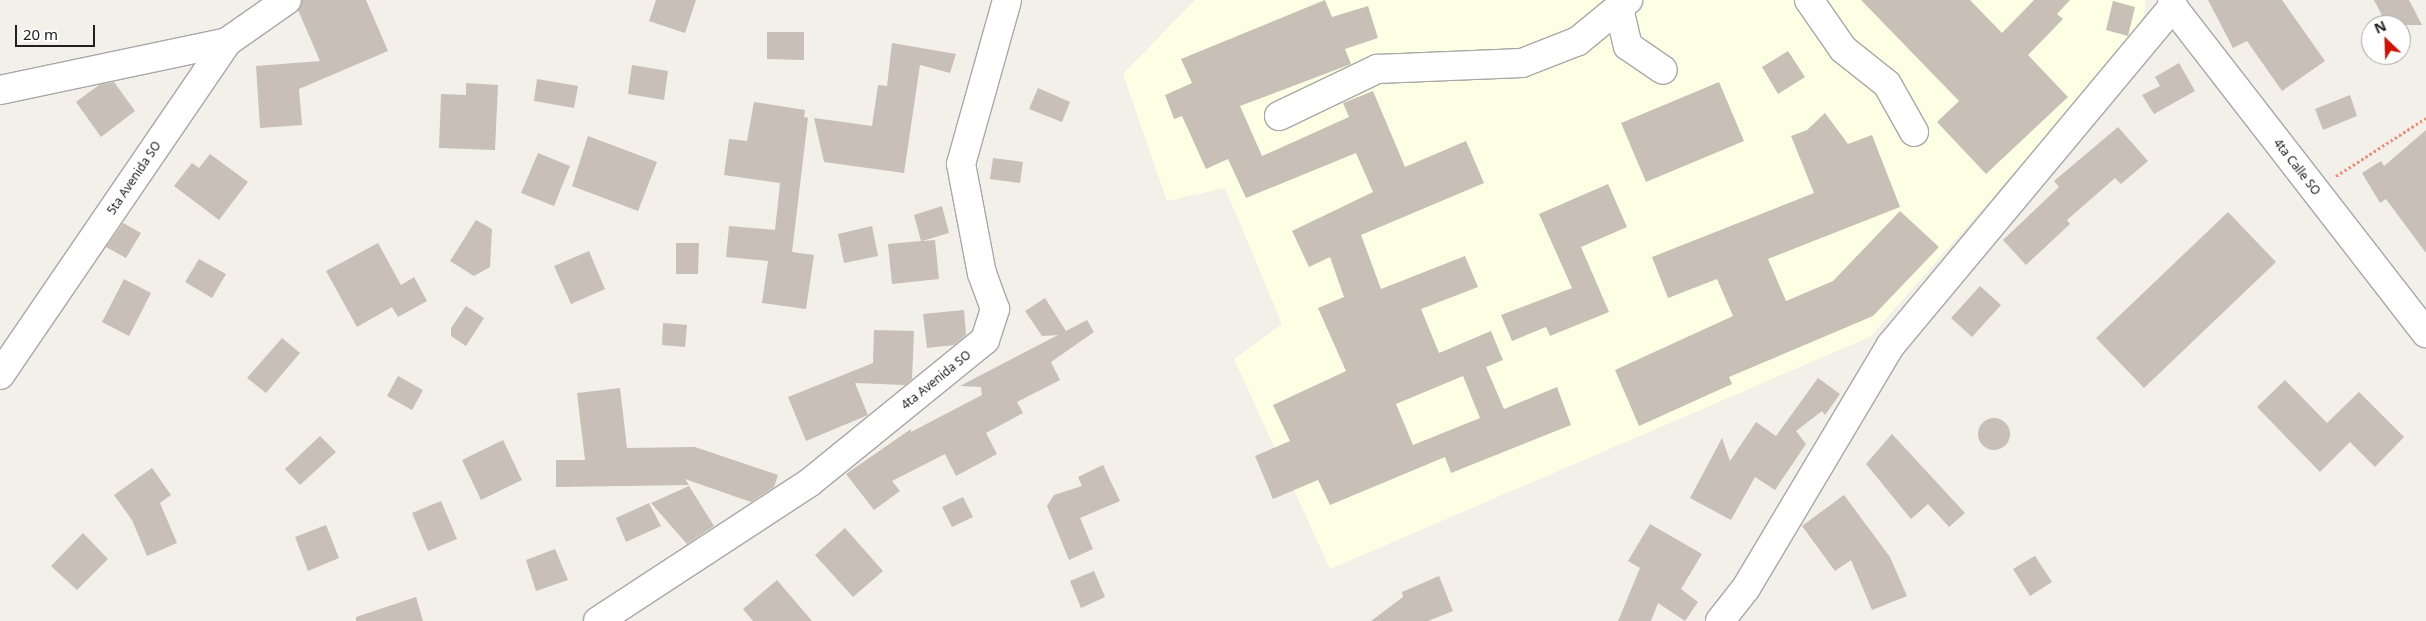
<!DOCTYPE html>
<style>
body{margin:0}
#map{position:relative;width:2426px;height:621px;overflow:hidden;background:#f2f0e8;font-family:"Noto Sans",sans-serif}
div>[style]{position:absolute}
.education>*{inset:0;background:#fdffe4}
.building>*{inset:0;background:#c8bfb6}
.round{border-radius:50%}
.path>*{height:3px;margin-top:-1.5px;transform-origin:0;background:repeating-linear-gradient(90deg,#ff886c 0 2.5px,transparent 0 5px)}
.roads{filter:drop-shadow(1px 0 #a8a8a8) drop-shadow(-1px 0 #a8a8a8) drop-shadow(0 1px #a8a8a8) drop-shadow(0 -1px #a8a8a8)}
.minor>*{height:28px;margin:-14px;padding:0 14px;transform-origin:14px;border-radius:14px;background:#fff}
span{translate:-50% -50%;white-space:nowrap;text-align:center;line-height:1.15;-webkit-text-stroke:4.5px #fff;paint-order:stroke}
.street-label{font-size:12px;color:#212121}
.north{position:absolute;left:2361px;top:15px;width:50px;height:50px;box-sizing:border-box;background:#fff;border:1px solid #a6a6a6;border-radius:50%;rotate:336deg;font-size:14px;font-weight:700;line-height:20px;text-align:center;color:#212121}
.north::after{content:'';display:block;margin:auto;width:18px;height:22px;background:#d31300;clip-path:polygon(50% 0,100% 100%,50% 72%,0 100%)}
.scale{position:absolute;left:15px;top:25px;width:80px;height:22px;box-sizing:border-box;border:2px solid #212121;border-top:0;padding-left:6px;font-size:15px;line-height:18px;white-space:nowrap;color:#212121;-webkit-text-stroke:4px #fff;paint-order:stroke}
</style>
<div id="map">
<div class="education">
<i style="clip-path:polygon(1195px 0,2146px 0,2142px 27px,1870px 337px,1330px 569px,1234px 359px,1282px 324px,1225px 188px,1167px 201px,1123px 74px)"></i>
</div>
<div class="building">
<i style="clip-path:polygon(302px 0,366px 0,388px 51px,299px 89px,302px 125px,260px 128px,256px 66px,320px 61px,298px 10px)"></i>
<i style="clip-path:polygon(656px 0,696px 0,685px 33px,649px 21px)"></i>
<i style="clip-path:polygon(evenodd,1325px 0,1332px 17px,1368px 6px,1378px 38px,1345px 49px,1351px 64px,1240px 106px,1262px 156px,1349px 117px,1343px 103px,1373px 91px,1405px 167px,1466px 141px,1484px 183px,1361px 235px,1381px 289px,1465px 256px,1478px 287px,1421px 309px,1439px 353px,1491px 331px,1503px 360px,1486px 367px,1504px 409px,1557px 387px,1571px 425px,1451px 473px,1445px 457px,1330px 505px,1318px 480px,1273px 499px,1255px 456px,1290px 441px,1273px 405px,1346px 371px,1318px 308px,1344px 297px,1330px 257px,1309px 267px,1292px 231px,1373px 192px,1356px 153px,1246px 198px,1228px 159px,1206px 169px,1182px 116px,1174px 119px,1165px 95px,1192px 83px,1181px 59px,1325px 0,1463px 376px,1480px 418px,1413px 445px,1396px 404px,1463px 376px)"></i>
<i style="clip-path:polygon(1861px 0,1970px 0,2002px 33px,2034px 0,2070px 0,2057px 14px,2063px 19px,2028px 55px,2068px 97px,1986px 174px,1937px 122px,1959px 101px)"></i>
<i style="clip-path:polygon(2208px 0,2282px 0,2325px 61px,2282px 91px,2247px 41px,2233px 48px)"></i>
<i style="clip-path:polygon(2374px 0,2409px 0,2422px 25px,2387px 25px)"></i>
<i style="clip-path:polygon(2113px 1px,2135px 7px,2128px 36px,2106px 30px)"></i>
<i style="clip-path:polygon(767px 32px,804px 32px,804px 60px,767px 59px)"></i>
<i style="clip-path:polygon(892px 43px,956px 54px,950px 73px,920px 65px,904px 173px,824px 162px,814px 118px,872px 126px,878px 85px,887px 86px)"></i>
<i style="clip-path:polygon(1788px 51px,1805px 77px,1778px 94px,1762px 67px)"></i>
<i style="clip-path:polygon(2179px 63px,2195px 91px,2154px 114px,2142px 95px,2160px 86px,2155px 77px)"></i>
<i style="clip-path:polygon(632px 65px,668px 71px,664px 100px,628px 94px)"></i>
<i style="clip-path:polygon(537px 79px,578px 86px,574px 108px,534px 101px)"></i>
<i style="clip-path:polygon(114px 82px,135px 111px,101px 137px,76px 102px,99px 85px)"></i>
<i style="clip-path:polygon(1719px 82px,1744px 141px,1646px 182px,1621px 123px)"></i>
<i style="clip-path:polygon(466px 83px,498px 85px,495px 150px,439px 148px,441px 94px,466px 95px)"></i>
<i style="clip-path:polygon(1038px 88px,1070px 102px,1062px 122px,1029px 109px)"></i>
<i style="clip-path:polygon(2350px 95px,2357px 116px,2323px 130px,2315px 109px)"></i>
<i style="clip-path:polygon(754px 102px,805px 110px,804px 117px,808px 118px,792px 252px,814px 255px,806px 309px,762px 303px,768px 261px,726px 257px,729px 226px,775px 230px,780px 183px,724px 175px,729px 139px,747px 141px)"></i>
<i style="clip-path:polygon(1825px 113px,1848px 144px,1872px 135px,1900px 207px,1768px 259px,1786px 301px,1833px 281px,1900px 211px,1939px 247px,1873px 316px,1729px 377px,1732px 384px,1639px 426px,1615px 370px,1733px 316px,1717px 279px,1668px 298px,1652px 257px,1814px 193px,1791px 136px,1807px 130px)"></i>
<i style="clip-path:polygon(2118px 127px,2148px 161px,2121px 184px,2115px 178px,2067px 220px,2070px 224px,2026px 265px,2003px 240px,2059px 187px,2054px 181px)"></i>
<i style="clip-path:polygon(2426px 130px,2426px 253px,2386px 199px,2380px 203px,2362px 173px,2381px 161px,2384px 166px)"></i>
<i style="clip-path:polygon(588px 136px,657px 162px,638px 211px,572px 186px)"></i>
<i style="clip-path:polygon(538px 153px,570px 166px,554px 206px,521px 193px)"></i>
<i style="clip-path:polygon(210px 154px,248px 182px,219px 220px,174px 186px,192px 163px,199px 168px)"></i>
<i style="clip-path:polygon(993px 158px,1023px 162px,1020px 183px,990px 179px)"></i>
<i style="clip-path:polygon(1608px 184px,1627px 227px,1581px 247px,1609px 312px,1550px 336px,1546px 327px,1512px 341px,1501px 315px,1572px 288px,1539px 214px)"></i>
<i style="clip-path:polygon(942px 206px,949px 233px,922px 241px,935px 240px,939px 279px,892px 284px,888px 244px,921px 241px,914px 215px)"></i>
<i style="clip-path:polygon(2228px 212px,2276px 262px,2144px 388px,2096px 338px)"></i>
<i style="clip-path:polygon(476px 220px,492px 229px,490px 267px,474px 276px,450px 261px)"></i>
<i style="clip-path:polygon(123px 223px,141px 233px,126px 258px,106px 247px)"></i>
<i style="clip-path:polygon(872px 226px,878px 256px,844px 263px,838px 234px)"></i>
<i style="clip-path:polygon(378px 243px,401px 285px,414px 277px,427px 301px,398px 317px,392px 307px,357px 327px,326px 271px)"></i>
<i style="clip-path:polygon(676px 243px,699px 243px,698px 274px,676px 274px)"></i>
<i style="clip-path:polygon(589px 251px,605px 289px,571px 304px,554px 266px)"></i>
<i style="clip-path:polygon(199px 259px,226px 274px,212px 298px,185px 282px)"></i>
<i style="clip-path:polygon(124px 279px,151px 293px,129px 336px,102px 322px)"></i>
<i style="clip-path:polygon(1980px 286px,2001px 305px,1972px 337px,1951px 318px)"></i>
<i style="clip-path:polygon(1045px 298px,1066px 331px,1087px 320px,1094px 332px,1051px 362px,1060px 380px,1017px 402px,1023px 413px,986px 433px,997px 454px,956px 476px,945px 454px,892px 481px,900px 491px,874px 510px,846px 474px,911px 429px,911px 432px,982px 395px,981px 387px,960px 386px,1058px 335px,1042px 336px,1025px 311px)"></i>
<i style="clip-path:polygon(466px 306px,484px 318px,466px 346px,451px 336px,451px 328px)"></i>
<i style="clip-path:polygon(964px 310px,966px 335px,954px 345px,927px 348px,923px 314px)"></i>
<i style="clip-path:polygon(663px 323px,687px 325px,685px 347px,662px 345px)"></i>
<i style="clip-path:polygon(874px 330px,914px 331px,912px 379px,905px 385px,855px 383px,868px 415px,806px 441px,788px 397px,873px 363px)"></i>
<i style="clip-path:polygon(282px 338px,300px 353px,266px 393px,247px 378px)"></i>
<i style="clip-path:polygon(398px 376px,423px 390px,412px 410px,387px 396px)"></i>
<i style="clip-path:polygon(1818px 378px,1840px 394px,1825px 415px,1822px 411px,1796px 431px,1806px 444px,1775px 490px,1755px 477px,1731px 520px,1690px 498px,1722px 438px,1730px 461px,1756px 422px,1776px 436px)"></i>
<i style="clip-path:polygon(2285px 380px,2327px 423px,2359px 392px,2404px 437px,2375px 467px,2350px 442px,2320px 472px,2257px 407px)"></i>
<i style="clip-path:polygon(620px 388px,627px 448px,695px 447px,778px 475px,774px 487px,751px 502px,685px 479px,689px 485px,556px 487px,556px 460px,585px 460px,577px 393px)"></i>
<i class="round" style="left:1978px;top:418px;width:32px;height:32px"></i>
<i style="clip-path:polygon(1892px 434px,1965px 513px,1949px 527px,1928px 504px,1911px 519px,1866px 464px)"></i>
<i style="clip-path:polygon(320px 436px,336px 452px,300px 485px,285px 469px)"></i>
<i style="clip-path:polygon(503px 440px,522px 480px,481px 500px,462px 460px)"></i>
<i style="clip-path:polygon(1103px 465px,1120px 501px,1080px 518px,1093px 549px,1069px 560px,1047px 506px,1054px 495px,1082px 486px,1078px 477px)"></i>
<i style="clip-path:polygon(152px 468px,171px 495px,160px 503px,177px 543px,147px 556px,132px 520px,114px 495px)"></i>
<i style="clip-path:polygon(689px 486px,714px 526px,687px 544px,651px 503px)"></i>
<i style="clip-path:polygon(1844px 495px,1890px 557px,1907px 596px,1872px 610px,1851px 560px,1835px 571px,1802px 526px)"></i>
<i style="clip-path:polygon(963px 497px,973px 517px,952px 527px,942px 507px)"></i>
<i style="clip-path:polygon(441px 501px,457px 539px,428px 551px,412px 513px)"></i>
<i style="clip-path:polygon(649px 503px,661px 526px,626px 542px,616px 518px)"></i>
<i style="clip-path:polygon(1650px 524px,1702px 554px,1681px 589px,1698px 602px,1685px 621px,1658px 603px,1651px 621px,1618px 621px,1640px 568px,1628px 561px)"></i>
<i style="clip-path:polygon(326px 525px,339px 558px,308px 571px,295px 537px)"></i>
<i style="clip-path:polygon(845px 528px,883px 571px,853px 597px,815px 555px)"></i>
<i style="clip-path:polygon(83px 533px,108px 559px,77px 590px,51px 566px)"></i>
<i style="clip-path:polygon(555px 549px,568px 580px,536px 591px,526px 560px)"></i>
<i style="clip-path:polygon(2035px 556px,2052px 582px,2030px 596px,2013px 569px)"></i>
<i style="clip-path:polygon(1094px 571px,1105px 597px,1081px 608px,1070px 581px)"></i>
<i style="clip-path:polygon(1439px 576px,1453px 611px,1428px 621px,1371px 621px,1403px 597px,1402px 592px)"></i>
<i style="clip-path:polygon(777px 580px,812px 621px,753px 621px,743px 609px)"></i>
<i style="clip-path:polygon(416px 597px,423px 621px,356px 621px,356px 617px)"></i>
</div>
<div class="path">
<i style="left:2336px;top:176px;width:107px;rotate:-32.8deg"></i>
</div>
<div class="roads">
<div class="minor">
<i style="left:1809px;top:0;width:60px;rotate:55.2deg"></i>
<i style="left:1843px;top:49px;width:56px;rotate:38.5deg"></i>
<i style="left:1887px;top:84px;width:55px;rotate:60.6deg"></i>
<i style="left:2172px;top:0;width:7px;rotate:82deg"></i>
<i style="left:2173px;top:7px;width:413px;rotate:52.2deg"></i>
<i style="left:1619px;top:8px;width:39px;rotate:77deg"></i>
<i style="left:1628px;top:46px;width:42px;rotate:34.4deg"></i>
<i style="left:0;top:90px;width:232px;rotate:-11.9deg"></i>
<i style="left:1279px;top:116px;width:109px;rotate:-25.6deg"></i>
<i style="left:1377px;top:69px;width:145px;rotate:-2.4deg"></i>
<i style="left:1522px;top:63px;width:60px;rotate:-21.4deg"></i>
<i style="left:1578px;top:41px;width:65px;rotate:-39.4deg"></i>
<i style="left:0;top:375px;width:403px;rotate:-55.7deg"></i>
<i style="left:227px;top:42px;width:73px;rotate:-35deg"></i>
<i style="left:598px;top:621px;width:252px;rotate:-33.2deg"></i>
<i style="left:809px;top:483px;width:227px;rotate:-39.1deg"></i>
<i style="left:985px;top:340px;width:33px;rotate:-72deg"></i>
<i style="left:995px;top:309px;width:37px;rotate:-110deg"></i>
<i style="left:982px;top:274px;width:112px;rotate:-100.8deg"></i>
<i style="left:961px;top:164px;width:170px;rotate:-74.3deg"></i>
<i style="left:1720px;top:621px;width:42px;rotate:-51.8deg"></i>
<i style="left:1746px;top:588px;width:283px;rotate:-59.2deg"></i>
<i style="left:1891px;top:345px;width:440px;rotate:-50.2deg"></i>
</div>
</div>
<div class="street-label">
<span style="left:2297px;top:167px;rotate:52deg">4ta Calle SO</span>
<span style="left:134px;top:178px;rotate:-56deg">5ta Avenida SO</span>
<span style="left:936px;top:380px;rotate:-39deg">4ta Avenida SO</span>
</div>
<div class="north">N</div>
<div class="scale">20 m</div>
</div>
